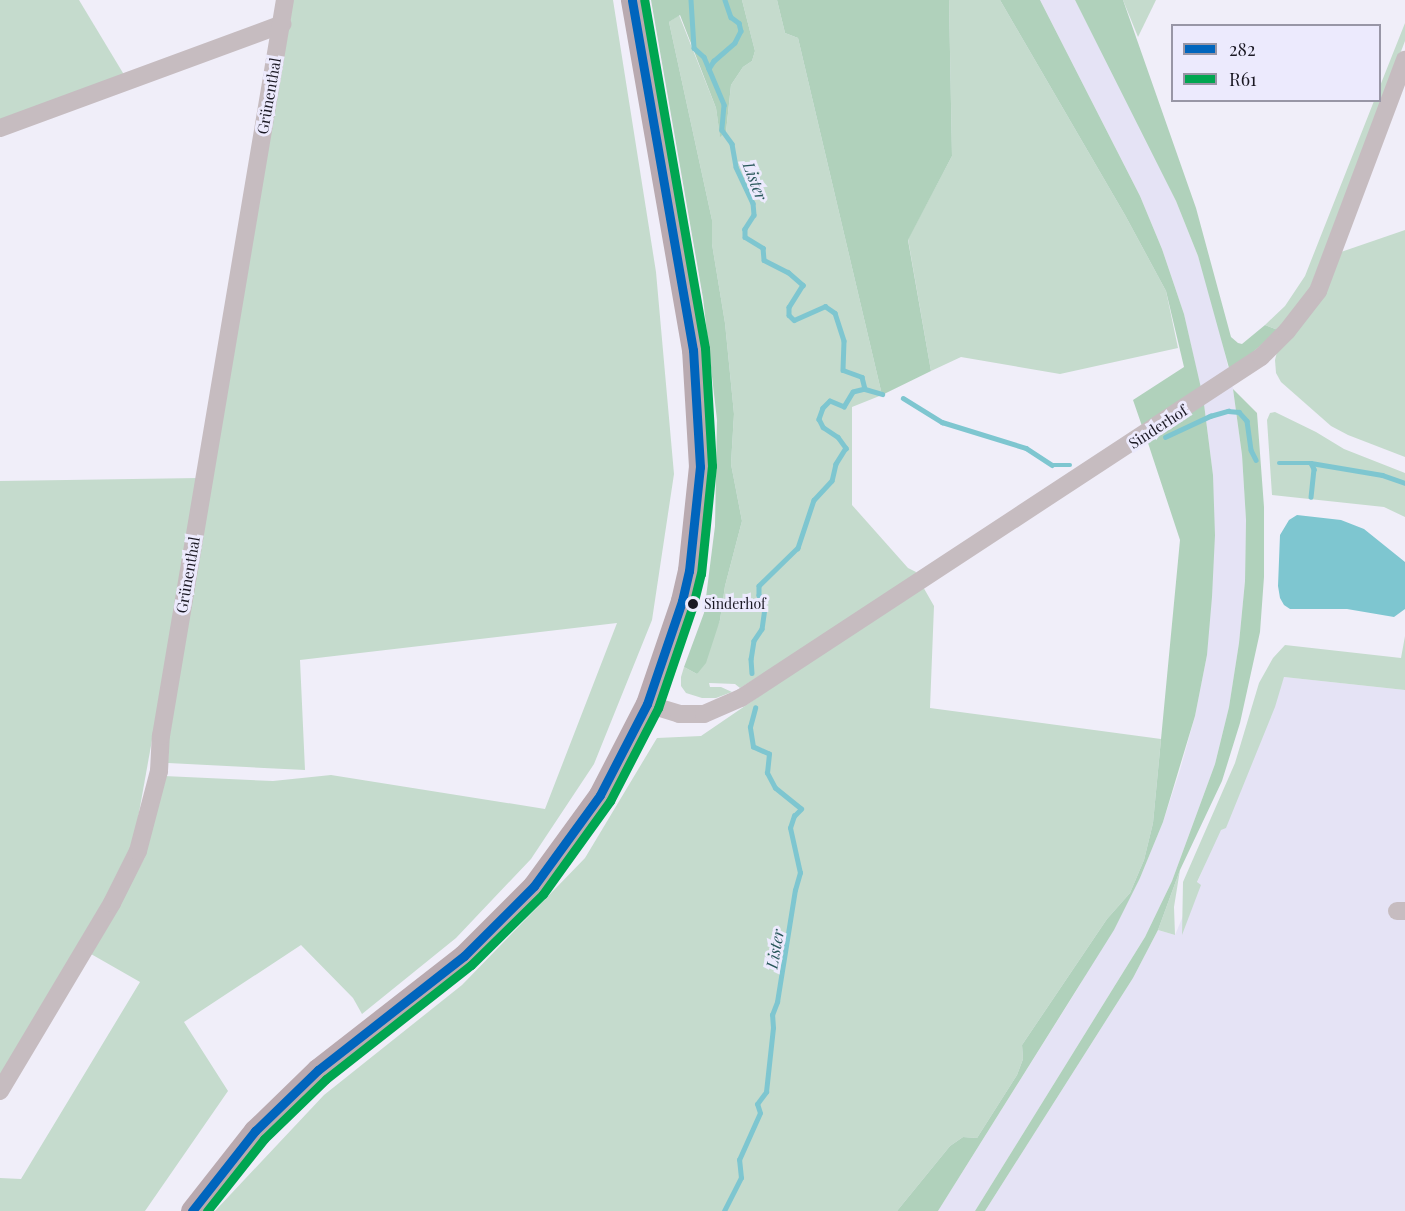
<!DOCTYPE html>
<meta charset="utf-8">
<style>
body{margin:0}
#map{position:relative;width:1405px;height:1211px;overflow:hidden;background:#f0eef9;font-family:"Playfair Display",serif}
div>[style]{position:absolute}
.built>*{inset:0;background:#e5e3f5}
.green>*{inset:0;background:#c5dbcd}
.forest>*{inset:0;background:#b0d1bb}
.water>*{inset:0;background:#7ec6d0}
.stream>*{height:4.5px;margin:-2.25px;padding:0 2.25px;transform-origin:2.25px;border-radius:2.25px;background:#7ec6d0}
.minor>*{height:18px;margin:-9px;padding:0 9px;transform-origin:9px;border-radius:9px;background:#c6bcc0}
.major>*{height:22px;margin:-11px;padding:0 11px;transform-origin:11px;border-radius:11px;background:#b9aab0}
.bus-1>*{height:9px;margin:-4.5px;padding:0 4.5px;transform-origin:4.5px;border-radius:4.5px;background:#0065bd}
.bus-2>*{height:9px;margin:-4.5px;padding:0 4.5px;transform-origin:4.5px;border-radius:4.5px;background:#00a651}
.dots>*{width:16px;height:16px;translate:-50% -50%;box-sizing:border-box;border:3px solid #eceafd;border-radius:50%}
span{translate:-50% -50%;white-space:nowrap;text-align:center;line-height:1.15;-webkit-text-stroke:6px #eceafd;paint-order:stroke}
.bus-label{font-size:14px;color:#1a1823}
.left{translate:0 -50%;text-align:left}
.street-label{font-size:15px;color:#1a1823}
.water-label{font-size:16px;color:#29575b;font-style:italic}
.legend{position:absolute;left:1171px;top:24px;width:210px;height:78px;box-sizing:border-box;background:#eceafd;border:2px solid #9896a6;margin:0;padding:8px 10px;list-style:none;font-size:18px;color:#1a1823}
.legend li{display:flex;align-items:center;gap:12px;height:30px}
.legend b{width:30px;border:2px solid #9896a6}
</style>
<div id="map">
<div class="built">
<i style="clip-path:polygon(1040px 0,1075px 0,1144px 133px,1176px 201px,1198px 256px,1216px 314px,1233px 389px,1242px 455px,1246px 520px,1245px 581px,1239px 643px,1229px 707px,1215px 764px,1172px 881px,1145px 937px,975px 1211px,938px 1211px,1078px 988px,1140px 878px,1163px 822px,1180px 770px,1195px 716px,1207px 655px,1213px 475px,1204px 404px,1184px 314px,1162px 249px,1140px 196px)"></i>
<i style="clip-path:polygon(1284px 677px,1405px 690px,1405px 1211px,985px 1211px,1133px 978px,1158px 930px,1175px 935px)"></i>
</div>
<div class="green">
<i style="clip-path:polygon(0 0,79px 0,126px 78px,0 125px)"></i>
<i style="clip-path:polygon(290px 0,613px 0,656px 272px,674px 474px,652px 620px,594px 764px,531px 859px,456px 938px,362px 1014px,353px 998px,301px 945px,184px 1022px,228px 1091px,145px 1211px,0 1211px,0 1178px,21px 1179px,140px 982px,91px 954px,145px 857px,164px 776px,273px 781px,331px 775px,545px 809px,617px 623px,300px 660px,305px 770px,168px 763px,169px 739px)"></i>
<i style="clip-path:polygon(742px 0,777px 0,785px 33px,798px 38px,882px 395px,852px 407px,852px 505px,908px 568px,916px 572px,914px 581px,740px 688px,735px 684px,709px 683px,710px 687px,721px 687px,732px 692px,716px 698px,702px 698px,686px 693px,681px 686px,681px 677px,684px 667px,697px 674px,720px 620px,725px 586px,742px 521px,731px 464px,734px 414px,725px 323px,712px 244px,712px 220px,669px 22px,679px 15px,716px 108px,720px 136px,726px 132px,731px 85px,743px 67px,752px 61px,755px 51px)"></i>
<i style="clip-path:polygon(949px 0,1000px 0,1125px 215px,1166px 291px,1178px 348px,1060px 374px,961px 357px,931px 371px,908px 239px,952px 156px)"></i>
<i style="clip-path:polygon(1123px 0,1156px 0,1138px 37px)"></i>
<i style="clip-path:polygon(1405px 23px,1405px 41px,1310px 288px,1278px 330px,1265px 325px,1285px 306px,1305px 276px,1374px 101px,1380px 100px,1380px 86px)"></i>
<i style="clip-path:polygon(1405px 230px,1405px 457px,1348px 435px,1331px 426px,1281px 382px,1276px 373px,1275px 360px,1277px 352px,1341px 252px)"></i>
<i style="clip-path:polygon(1275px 412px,1316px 432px,1344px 449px,1405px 473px,1405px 517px,1384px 507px,1272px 495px,1267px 420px,1270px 413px)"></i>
<i style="clip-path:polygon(199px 478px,133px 846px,104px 901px,0 1081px,0 481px)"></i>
<i style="clip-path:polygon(922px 585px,934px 606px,930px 708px,1161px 739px,1153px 823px,1144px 860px,1130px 893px,1107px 919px,1022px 1045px,1023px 1059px,1017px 1075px,977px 1138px,963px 1137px,950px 1146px,897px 1211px,215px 1211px,324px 1095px,462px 985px,585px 858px,657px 738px,701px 736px)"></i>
<i style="clip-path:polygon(1405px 636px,1405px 690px,1284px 677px,1275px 707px,1226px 828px,1221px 830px,1197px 882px,1201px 885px,1182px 935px,1183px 882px,1235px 763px,1259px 683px,1273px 658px,1285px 645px,1401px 658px)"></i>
<i style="clip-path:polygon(1180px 870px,1174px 907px,1175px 935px,1158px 930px)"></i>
</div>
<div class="forest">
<i style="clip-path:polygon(651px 0,742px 0,755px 51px,752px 61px,743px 67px,731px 85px,726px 132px,720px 137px,716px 108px,680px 15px,669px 22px,712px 220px,712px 244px,725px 323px,734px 414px,731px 464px,742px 521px,725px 586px,720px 620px,706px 663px,697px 674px,684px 667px,704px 613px,715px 526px,717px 420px,703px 298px)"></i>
<i style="clip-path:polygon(777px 0,949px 0,952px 156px,908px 240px,931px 371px,882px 395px,798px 38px,785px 33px)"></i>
<i style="clip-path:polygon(1000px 0,1040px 0,1140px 196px,1162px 249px,1184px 314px,1201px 388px,1143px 429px,1133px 400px,1184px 367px,1166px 291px,1125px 215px)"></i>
<i style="clip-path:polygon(1075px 0,1123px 0,1196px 208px,1231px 337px,1238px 343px,1242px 344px,1265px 325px,1278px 330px,1252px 353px,1229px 368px,1198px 256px,1176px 201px)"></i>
<i style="clip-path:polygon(1233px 389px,1257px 413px,1264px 507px,1264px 577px,1260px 632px,1240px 723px,1222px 781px,1180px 870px,1158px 930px,1133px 978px,985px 1211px,975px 1211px,1145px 937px,1172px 881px,1215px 764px,1229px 707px,1239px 643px,1245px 581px,1246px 520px,1242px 455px)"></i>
<i style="clip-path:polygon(1204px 404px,1213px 475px,1215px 535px,1212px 597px,1207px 655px,1195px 716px,1163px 822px,1140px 878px,1114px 930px,938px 1211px,897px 1211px,950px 1146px,963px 1137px,977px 1138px,1017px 1075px,1023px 1059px,1022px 1045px,1107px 919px,1130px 893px,1144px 860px,1153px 823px,1180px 540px,1147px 440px)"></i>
</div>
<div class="water">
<i style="clip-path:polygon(1297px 515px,1341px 520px,1364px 529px,1405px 562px,1405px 609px,1394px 617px,1347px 609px,1290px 609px,1284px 605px,1280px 598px,1278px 586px,1280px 535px,1289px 520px)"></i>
</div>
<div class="stream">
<i style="left:691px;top:0;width:48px;rotate:86.4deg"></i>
<i style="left:694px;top:48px;width:13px;rotate:42deg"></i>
<i style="left:704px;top:57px;width:13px;rotate:67deg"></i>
<i style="left:725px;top:0;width:18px;rotate:71deg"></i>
<i style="left:731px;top:17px;width:10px;rotate:37deg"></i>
<i style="left:739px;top:23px;width:8px;rotate:76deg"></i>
<i style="left:741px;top:31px;width:13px;rotate:117deg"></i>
<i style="left:735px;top:43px;width:28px;rotate:139deg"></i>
<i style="left:714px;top:61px;width:9px;rotate:122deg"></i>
<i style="left:709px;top:69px;width:39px;rotate:67deg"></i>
<i style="left:724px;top:105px;width:25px;rotate:95deg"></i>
<i style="left:722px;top:130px;width:17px;rotate:54deg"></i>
<i style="left:732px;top:144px;width:23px;rotate:80deg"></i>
<i style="left:736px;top:167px;width:40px;rotate:65deg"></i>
<i style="left:753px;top:203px;width:12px;rotate:85deg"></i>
<i style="left:754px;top:215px;width:17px;rotate:123deg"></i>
<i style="left:745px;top:229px;width:8px;rotate:90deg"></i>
<i style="left:745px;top:237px;width:21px;rotate:31deg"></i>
<i style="left:763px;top:248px;width:12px;rotate:85deg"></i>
<i style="left:764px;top:260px;width:27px;rotate:27deg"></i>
<i style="left:788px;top:272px;width:20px;rotate:41deg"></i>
<i style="left:803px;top:285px;width:26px;rotate:122deg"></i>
<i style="left:789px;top:307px;width:8px;rotate:90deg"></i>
<i style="left:789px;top:315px;width:7px;rotate:45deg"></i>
<i style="left:794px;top:320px;width:34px;rotate:-24deg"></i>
<i style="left:825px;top:306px;width:12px;rotate:35deg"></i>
<i style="left:835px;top:313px;width:29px;rotate:72deg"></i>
<i style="left:844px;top:341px;width:29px;rotate:92deg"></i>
<i style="left:843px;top:370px;width:20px;rotate:20deg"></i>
<i style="left:862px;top:377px;width:12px;rotate:76deg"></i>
<i style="left:865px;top:389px;width:12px;rotate:166deg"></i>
<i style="left:853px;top:392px;width:17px;rotate:121deg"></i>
<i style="left:844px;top:407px;width:15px;rotate:-157deg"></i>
<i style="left:830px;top:401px;width:10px;rotate:135deg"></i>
<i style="left:823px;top:408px;width:12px;rotate:110deg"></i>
<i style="left:819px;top:419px;width:9px;rotate:63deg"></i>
<i style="left:823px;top:427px;width:18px;rotate:34deg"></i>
<i style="left:838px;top:437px;width:14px;rotate:54deg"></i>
<i style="left:846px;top:448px;width:19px;rotate:122deg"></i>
<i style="left:836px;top:464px;width:17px;rotate:103deg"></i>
<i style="left:832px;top:481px;width:26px;rotate:133deg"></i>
<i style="left:814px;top:500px;width:51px;rotate:108.4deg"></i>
<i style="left:798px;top:548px;width:54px;rotate:135.7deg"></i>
<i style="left:759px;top:586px;width:9px;rotate:90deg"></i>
<i style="left:759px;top:595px;width:14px;rotate:65deg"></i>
<i style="left:765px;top:608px;width:21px;rotate:98deg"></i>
<i style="left:762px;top:629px;width:14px;rotate:124deg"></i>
<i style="left:754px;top:641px;width:18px;rotate:99deg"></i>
<i style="left:751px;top:659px;width:14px;rotate:86deg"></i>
<i style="left:865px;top:389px;width:18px;rotate:16deg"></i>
<i style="left:903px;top:398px;width:46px;rotate:31.6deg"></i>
<i style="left:942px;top:422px;width:88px;rotate:17.2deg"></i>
<i style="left:1026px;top:448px;width:31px;rotate:33deg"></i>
<i style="left:1052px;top:465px;width:18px"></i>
<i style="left:1165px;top:437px;width:50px;rotate:-25deg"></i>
<i style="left:1210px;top:416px;width:19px;rotate:-16deg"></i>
<i style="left:1228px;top:411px;width:11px;rotate:5deg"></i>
<i style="left:1239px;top:412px;width:12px;rotate:48deg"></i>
<i style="left:1247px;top:421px;width:29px;rotate:82deg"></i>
<i style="left:1251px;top:450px;width:11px;rotate:63deg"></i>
<i style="left:1279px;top:463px;width:32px"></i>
<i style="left:1311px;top:463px;width:72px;rotate:9.6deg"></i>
<i style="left:1382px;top:475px;width:24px;rotate:19deg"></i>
<i style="left:1311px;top:463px;width:7px;rotate:63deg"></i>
<i style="left:1314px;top:469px;width:28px;rotate:96deg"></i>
<i style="left:724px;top:1211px;width:37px;rotate:-63deg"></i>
<i style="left:741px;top:1178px;width:18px;rotate:-96deg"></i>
<i style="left:739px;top:1160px;width:51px;rotate:-65.9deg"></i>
<i style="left:760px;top:1113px;width:9px;rotate:-108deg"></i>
<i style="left:757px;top:1104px;width:15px;rotate:-53deg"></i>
<i style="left:766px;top:1092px;width:64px;rotate:-83.8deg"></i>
<i style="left:773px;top:1028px;width:13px;rotate:-94deg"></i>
<i style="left:772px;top:1015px;width:14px;rotate:-69deg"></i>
<i style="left:777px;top:1002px;width:113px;rotate:-80.9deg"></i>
<i style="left:795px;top:890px;width:18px;rotate:-74deg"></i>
<i style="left:800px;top:873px;width:46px;rotate:-102.5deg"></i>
<i style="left:790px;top:828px;width:13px;rotate:-72deg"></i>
<i style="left:794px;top:816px;width:10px;rotate:-45deg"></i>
<i style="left:801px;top:809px;width:33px;rotate:-141deg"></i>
<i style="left:775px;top:788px;width:17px;rotate:-118deg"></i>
<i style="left:767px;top:773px;width:19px;rotate:-84deg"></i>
<i style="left:769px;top:754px;width:17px;rotate:-156deg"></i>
<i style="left:753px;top:747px;width:20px;rotate:-99deg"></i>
<i style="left:750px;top:727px;width:20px;rotate:-75deg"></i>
</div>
<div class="minor">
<i style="left:0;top:128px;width:301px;rotate:-20.2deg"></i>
<i style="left:647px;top:704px;width:34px;rotate:17deg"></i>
<i style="left:679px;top:714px;width:25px"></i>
<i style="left:704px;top:714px;width:40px;rotate:-23.4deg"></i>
<i style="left:741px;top:698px;width:622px;rotate:-33.26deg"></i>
<i style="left:1261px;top:357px;width:37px;rotate:-45deg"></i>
<i style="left:1287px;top:331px;width:51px;rotate:-52.2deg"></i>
<i style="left:1318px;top:291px;width:247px;rotate:-69.4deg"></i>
<i style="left:1397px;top:911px;width:8px"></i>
<i style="left:0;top:1091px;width:219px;rotate:-59.2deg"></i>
<i style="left:112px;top:903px;width:58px;rotate:-63.4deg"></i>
<i style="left:138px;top:851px;width:83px;rotate:-75.3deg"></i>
<i style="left:159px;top:771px;width:35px;rotate:-87deg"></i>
<i style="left:161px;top:736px;width:746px;rotate:-80.44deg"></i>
</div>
<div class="major">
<i style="left:192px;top:1211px;width:102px;rotate:-51.8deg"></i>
<i style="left:255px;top:1131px;width:88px;rotate:-44.1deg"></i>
<i style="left:318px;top:1070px;width:185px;rotate:-38deg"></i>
<i style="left:464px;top:956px;width:99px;rotate:-45deg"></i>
<i style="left:534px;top:886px;width:112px;rotate:-54deg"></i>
<i style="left:600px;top:795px;width:102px;rotate:-62.7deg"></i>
<i style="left:647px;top:704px;width:109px;rotate:-71.2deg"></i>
<i style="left:682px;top:601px;width:31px;rotate:-77deg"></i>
<i style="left:689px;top:571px;width:105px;rotate:-84deg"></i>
<i style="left:700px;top:467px;width:117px;rotate:-93.4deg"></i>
<i style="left:693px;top:350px;width:355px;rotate:-99.9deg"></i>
</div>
<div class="bus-1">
<i style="left:192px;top:1211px;width:102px;rotate:-51.8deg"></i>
<i style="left:255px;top:1131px;width:88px;rotate:-44.1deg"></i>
<i style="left:318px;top:1070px;width:185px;rotate:-38deg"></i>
<i style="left:464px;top:956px;width:99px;rotate:-45deg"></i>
<i style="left:534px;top:886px;width:112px;rotate:-54deg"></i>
<i style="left:600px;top:795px;width:102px;rotate:-62.7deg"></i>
<i style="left:647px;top:704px;width:109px;rotate:-71.2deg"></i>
<i style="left:682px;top:601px;width:31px;rotate:-77deg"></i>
<i style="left:689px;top:571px;width:105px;rotate:-84deg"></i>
<i style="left:700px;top:467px;width:117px;rotate:-93.4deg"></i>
<i style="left:693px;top:350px;width:355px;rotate:-99.9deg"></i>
</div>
<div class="bus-2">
<i style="left:207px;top:1211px;width:92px;rotate:-51.6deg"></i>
<i style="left:264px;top:1139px;width:86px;rotate:-44.1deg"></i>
<i style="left:326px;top:1079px;width:184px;rotate:-38.2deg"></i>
<i style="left:471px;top:965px;width:101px;rotate:-44.6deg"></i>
<i style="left:543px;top:894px;width:115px;rotate:-54.2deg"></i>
<i style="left:610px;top:801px;width:105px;rotate:-62.7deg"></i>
<i style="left:658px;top:708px;width:109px;rotate:-71.2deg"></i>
<i style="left:693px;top:605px;width:32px;rotate:-76deg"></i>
<i style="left:701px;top:574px;width:109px;rotate:-84.2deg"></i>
<i style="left:712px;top:466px;width:118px;rotate:-93.4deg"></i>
<i style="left:705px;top:348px;width:353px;rotate:-99.9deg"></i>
</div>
<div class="dots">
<i style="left:693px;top:604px;background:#1a1823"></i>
</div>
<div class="bus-label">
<span class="left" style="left:704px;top:604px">Sinderhof</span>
</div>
<div class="street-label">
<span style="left:269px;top:96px;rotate:-80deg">Grünenthal</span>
<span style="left:1158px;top:427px;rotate:-33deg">Sinderhof</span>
<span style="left:188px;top:575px;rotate:-80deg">Grünenthal</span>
</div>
<div class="water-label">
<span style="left:755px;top:181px;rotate:69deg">Lister</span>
<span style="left:775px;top:949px;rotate:-80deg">Lister</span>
</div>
<ul class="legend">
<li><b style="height:8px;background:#0065bd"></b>282</li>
<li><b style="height:8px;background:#00a651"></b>R61</li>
</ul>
</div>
